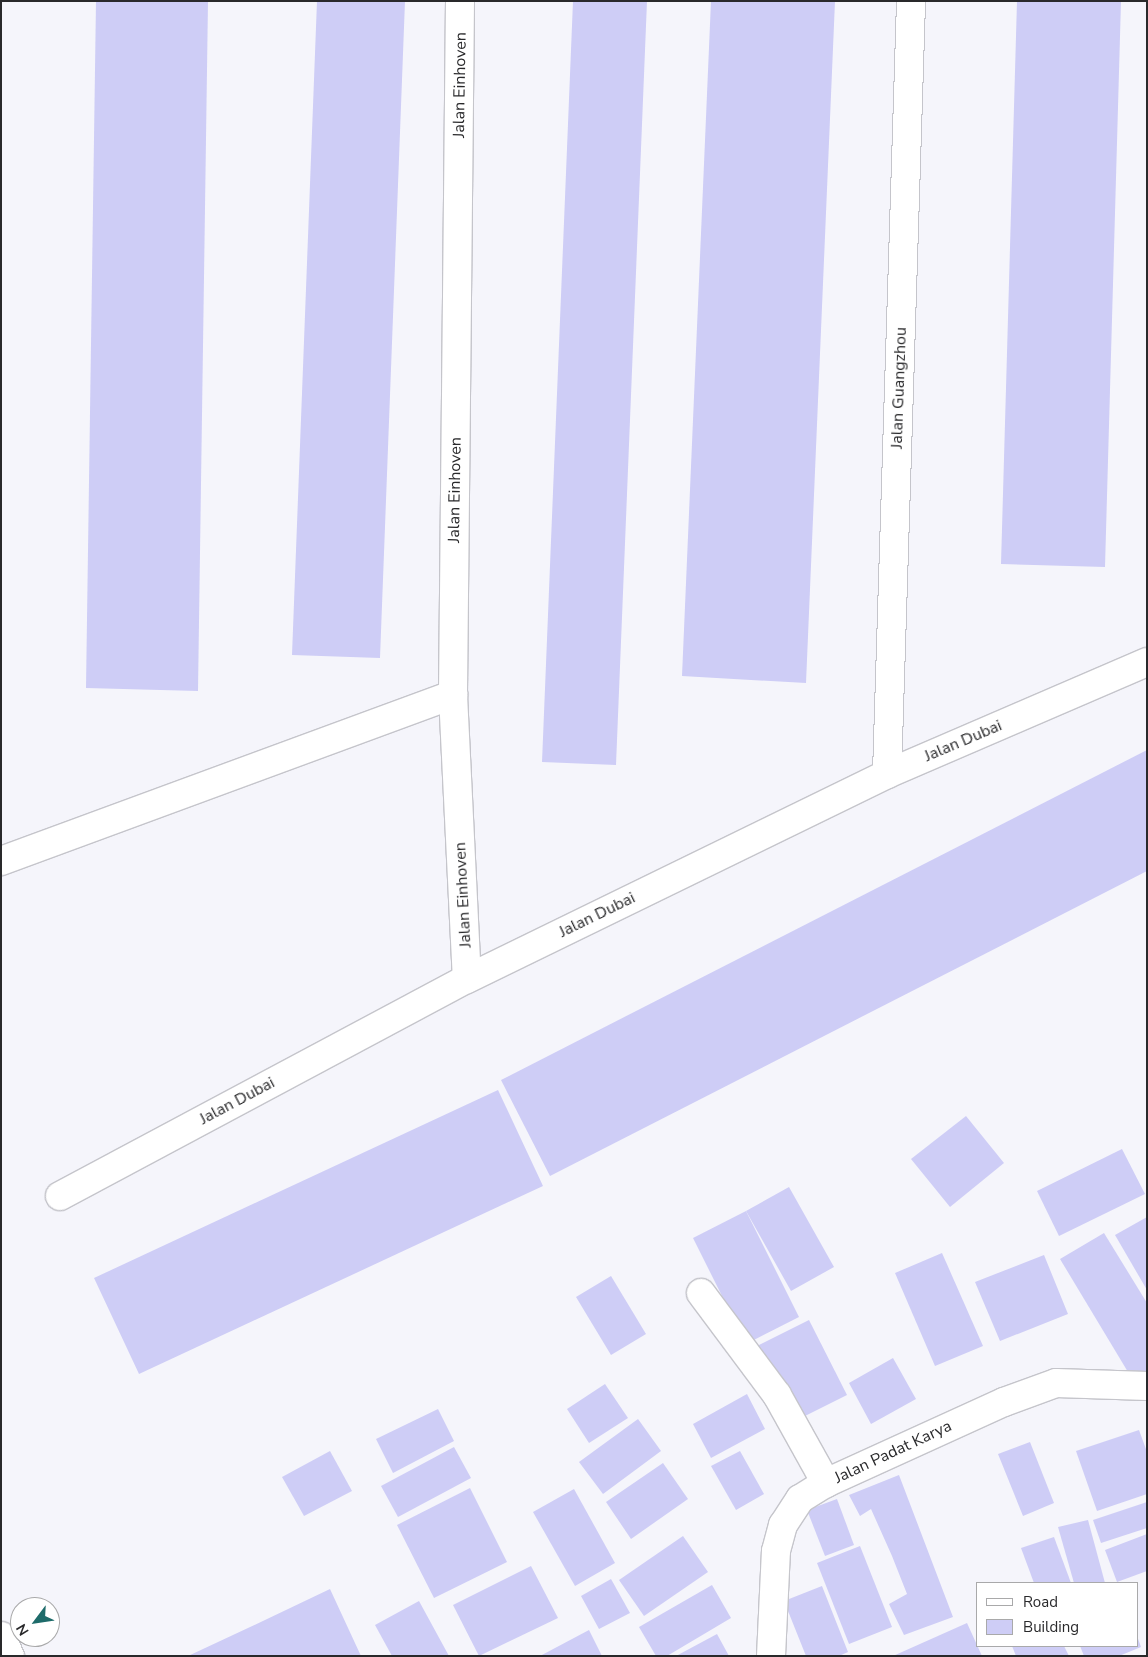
<!DOCTYPE html>
<style>
body{margin:0}
#map{position:relative;width:1148px;height:1657px;overflow:hidden;background:#f5f5fb;font-family:"Nunito Sans",sans-serif}
div>[style]{position:absolute}
.building>*{inset:0;background:#cecdf6}
.roads{filter:drop-shadow(1px 0 #c5c5cb) drop-shadow(-1px 0 #c5c5cb) drop-shadow(0 1px #c5c5cb) drop-shadow(0 -1px #c5c5cb)}
.minor>*{height:28px;margin:-14px;padding:0 14px;transform-origin:14px;border-radius:14px;background:#fff}
span{translate:-50% -50%;white-space:nowrap;text-align:center;line-height:1.15;-webkit-text-stroke:4.5px #fff;paint-order:stroke}
.street-label{font-size:16px;color:#29292b}
.frame{position:absolute;inset:0;border:2px solid #29292b;pointer-events:none}
.legend{position:absolute;left:976px;top:1582px;width:162px;height:65px;box-sizing:border-box;background:#fff;border:1px solid #a9a9aa;margin:0;padding:6px 9px;list-style:none;font-size:15px;color:#29292b}
.legend li{display:flex;align-items:center;gap:10px;height:25px}
.legend b{width:25px;border:1px solid #a9a9aa}
.north{position:absolute;left:10px;top:1597px;width:50px;height:50px;box-sizing:border-box;background:#fff;border:1px solid #a9a9aa;border-radius:50%;rotate:239deg;font-size:14px;font-weight:700;line-height:20px;text-align:center;color:#29292b}
.north::after{content:'';display:block;margin:auto;width:18px;height:22px;background:#1e6b6a;clip-path:polygon(50% 0,100% 100%,50% 72%,0 100%)}
</style>
<div id="map">
<div class="building">
<i style="clip-path:polygon(96px 1px,208px 1px,198px 691px,86px 688px)"></i>
<i style="clip-path:polygon(317px 1px,405px 1px,380px 658px,292px 655px)"></i>
<i style="clip-path:polygon(573px 1px,647px 1px,616px 765px,542px 762px)"></i>
<i style="clip-path:polygon(711px 1px,835px 1px,806px 683px,682px 676px)"></i>
<i style="clip-path:polygon(1017px 1px,1121px 1px,1105px 567px,1001px 564px)"></i>
<i style="clip-path:polygon(1147px 750px,1147px 871px,550px 1176px,501px 1080px)"></i>
<i style="clip-path:polygon(498px 1090px,543px 1186px,139px 1374px,94px 1278px)"></i>
<i style="clip-path:polygon(966px 1116px,1004px 1163px,950px 1207px,911px 1159px)"></i>
<i style="clip-path:polygon(1122px 1149px,1145px 1194px,1059px 1236px,1037px 1191px)"></i>
<i style="clip-path:polygon(789px 1187px,834px 1267px,791px 1291px,746px 1211px)"></i>
<i style="clip-path:polygon(746px 1211px,799px 1317px,746px 1344px,693px 1238px)"></i>
<i style="clip-path:polygon(1147px 1217px,1147px 1290px,1115px 1235px)"></i>
<i style="clip-path:polygon(1104px 1233px,1147px 1303px,1147px 1375px,1134px 1382px,1060px 1259px)"></i>
<i style="clip-path:polygon(942px 1253px,983px 1346px,935px 1366px,895px 1273px)"></i>
<i style="clip-path:polygon(1044px 1255px,1068px 1314px,1000px 1341px,975px 1282px)"></i>
<i style="clip-path:polygon(611px 1276px,646px 1334px,611px 1355px,576px 1297px)"></i>
<i style="clip-path:polygon(809px 1320px,847px 1395px,795px 1421px,757px 1346px)"></i>
<i style="clip-path:polygon(893px 1358px,916px 1399px,871px 1424px,849px 1383px)"></i>
<i style="clip-path:polygon(605px 1384px,628px 1418px,589px 1443px,567px 1409px)"></i>
<i style="clip-path:polygon(747px 1394px,765px 1429px,711px 1458px,693px 1424px)"></i>
<i style="clip-path:polygon(438px 1409px,454px 1441px,393px 1473px,376px 1439px)"></i>
<i style="clip-path:polygon(638px 1419px,661px 1451px,603px 1494px,579px 1462px)"></i>
<i style="clip-path:polygon(1139px 1430px,1147px 1452px,1147px 1494px,1097px 1511px,1076px 1451px)"></i>
<i style="clip-path:polygon(1030px 1442px,1054px 1503px,1023px 1516px,998px 1454px)"></i>
<i style="clip-path:polygon(454px 1447px,471px 1478px,398px 1517px,381px 1486px)"></i>
<i style="clip-path:polygon(330px 1451px,352px 1491px,304px 1516px,282px 1477px)"></i>
<i style="clip-path:polygon(740px 1451px,764px 1494px,736px 1510px,711px 1466px)"></i>
<i style="clip-path:polygon(663px 1463px,688px 1499px,631px 1539px,606px 1502px)"></i>
<i style="clip-path:polygon(899px 1475px,953px 1617px,904px 1635px,889px 1604px,907px 1594px,892px 1556px,871px 1509px,860px 1516px,849px 1495px)"></i>
<i style="clip-path:polygon(470px 1488px,507px 1562px,434px 1598px,397px 1525px)"></i>
<i style="clip-path:polygon(574px 1489px,615px 1563px,575px 1586px,533px 1512px)"></i>
<i style="clip-path:polygon(837px 1499px,854px 1545px,825px 1556px,807px 1510px)"></i>
<i style="clip-path:polygon(1147px 1502px,1147px 1528px,1101px 1543px,1093px 1520px)"></i>
<i style="clip-path:polygon(1088px 1520px,1105px 1583px,1074px 1583px,1058px 1527px)"></i>
<i style="clip-path:polygon(1147px 1534px,1147px 1571px,1117px 1582px,1105px 1550px)"></i>
<i style="clip-path:polygon(683px 1536px,708px 1572px,644px 1616px,619px 1580px)"></i>
<i style="clip-path:polygon(1054px 1537px,1071px 1583px,1034px 1583px,1021px 1548px)"></i>
<i style="clip-path:polygon(860px 1546px,892px 1627px,849px 1644px,817px 1563px)"></i>
<i style="clip-path:polygon(531px 1566px,558px 1618px,479px 1656px,453px 1605px)"></i>
<i style="clip-path:polygon(611px 1579px,630px 1613px,599px 1629px,581px 1596px)"></i>
<i style="clip-path:polygon(712px 1585px,731px 1618px,667px 1656px,656px 1656px,639px 1627px)"></i>
<i style="clip-path:polygon(822px 1586px,848px 1652px,839px 1656px,806px 1656px,784px 1601px)"></i>
<i style="clip-path:polygon(330px 1589px,361px 1656px,188px 1656px,265px 1620px)"></i>
<i style="clip-path:polygon(419px 1601px,449px 1656px,392px 1656px,375px 1625px)"></i>
<i style="clip-path:polygon(967px 1623px,982px 1656px,893px 1656px)"></i>
<i style="clip-path:polygon(589px 1630px,602px 1656px,540px 1656px)"></i>
<i style="clip-path:polygon(717px 1634px,729px 1656px,676px 1656px)"></i>
<i style="clip-path:polygon(1137px 1636px,1141px 1647px,1119px 1656px,1084px 1656px,1080px 1646px,1137px 1646px)"></i>
<i style="clip-path:polygon(1012px 1646px,1064px 1646px,1069px 1656px,1016px 1656px)"></i>
</div>
<div class="roads">
<div class="minor">
<i style="left:460px;top:1px;width:694px;rotate:90.58deg"></i>
<i style="left:453px;top:695px;width:284px;rotate:87.2deg"></i>
<i style="left:887px;top:774px;width:773px;rotate:-88.22deg"></i>
<i style="left:1px;top:861px;width:482px;rotate:-20.2deg"></i>
<i style="left:60px;top:1196px;width:461px;rotate:-28.1deg"></i>
<i style="left:467px;top:979px;width:467px;rotate:-26deg"></i>
<i style="left:887px;top:774px;width:283px;rotate:-23.3deg"></i>
<i style="left:701px;top:1293px;width:127px;rotate:53.3deg"></i>
<i style="left:777px;top:1395px;width:101px;rotate:60.9deg"></i>
<i style="left:1px;top:1636px;width:22px;rotate:66deg"></i>
<i style="left:771px;top:1656px;width:105px;rotate:-87.3deg"></i>
<i style="left:776px;top:1551px;width:27px;rotate:-75deg"></i>
<i style="left:783px;top:1525px;width:31px;rotate:-57deg"></i>
<i style="left:800px;top:1499px;width:31px;rotate:-32deg"></i>
<i style="left:826px;top:1483px;width:196px;rotate:-24.5deg"></i>
<i style="left:1004px;top:1402px;width:55px;rotate:-20.1deg"></i>
<i style="left:1056px;top:1383px;width:91px;rotate:1.9deg"></i>
</div>
</div>
<div class="street-label">
<span style="left:460px;top:85px;rotate:-89deg">Jalan Einhoven</span>
<span style="left:899px;top:388px;rotate:-88deg">Jalan Guangzhou</span>
<span style="left:455px;top:490px;rotate:-89deg">Jalan Einhoven</span>
<span style="left:963px;top:741px;rotate:-23deg">Jalan Dubai</span>
<span style="left:463px;top:895px;rotate:-93deg">Jalan Einhoven</span>
<span style="left:597px;top:915px;rotate:-26deg">Jalan Dubai</span>
<span style="left:237px;top:1101px;rotate:-28deg">Jalan Dubai</span>
<span style="left:893px;top:1452px;rotate:-25deg">Jalan Padat Karya</span>
</div>
<div class="frame"></div>
<ul class="legend">
<li><b style="height:6px;background:#fff"></b>Road</li>
<li><b style="height:14px;background:#cecdf6"></b>Building</li>
</ul>
<div class="north">N</div>
</div>
